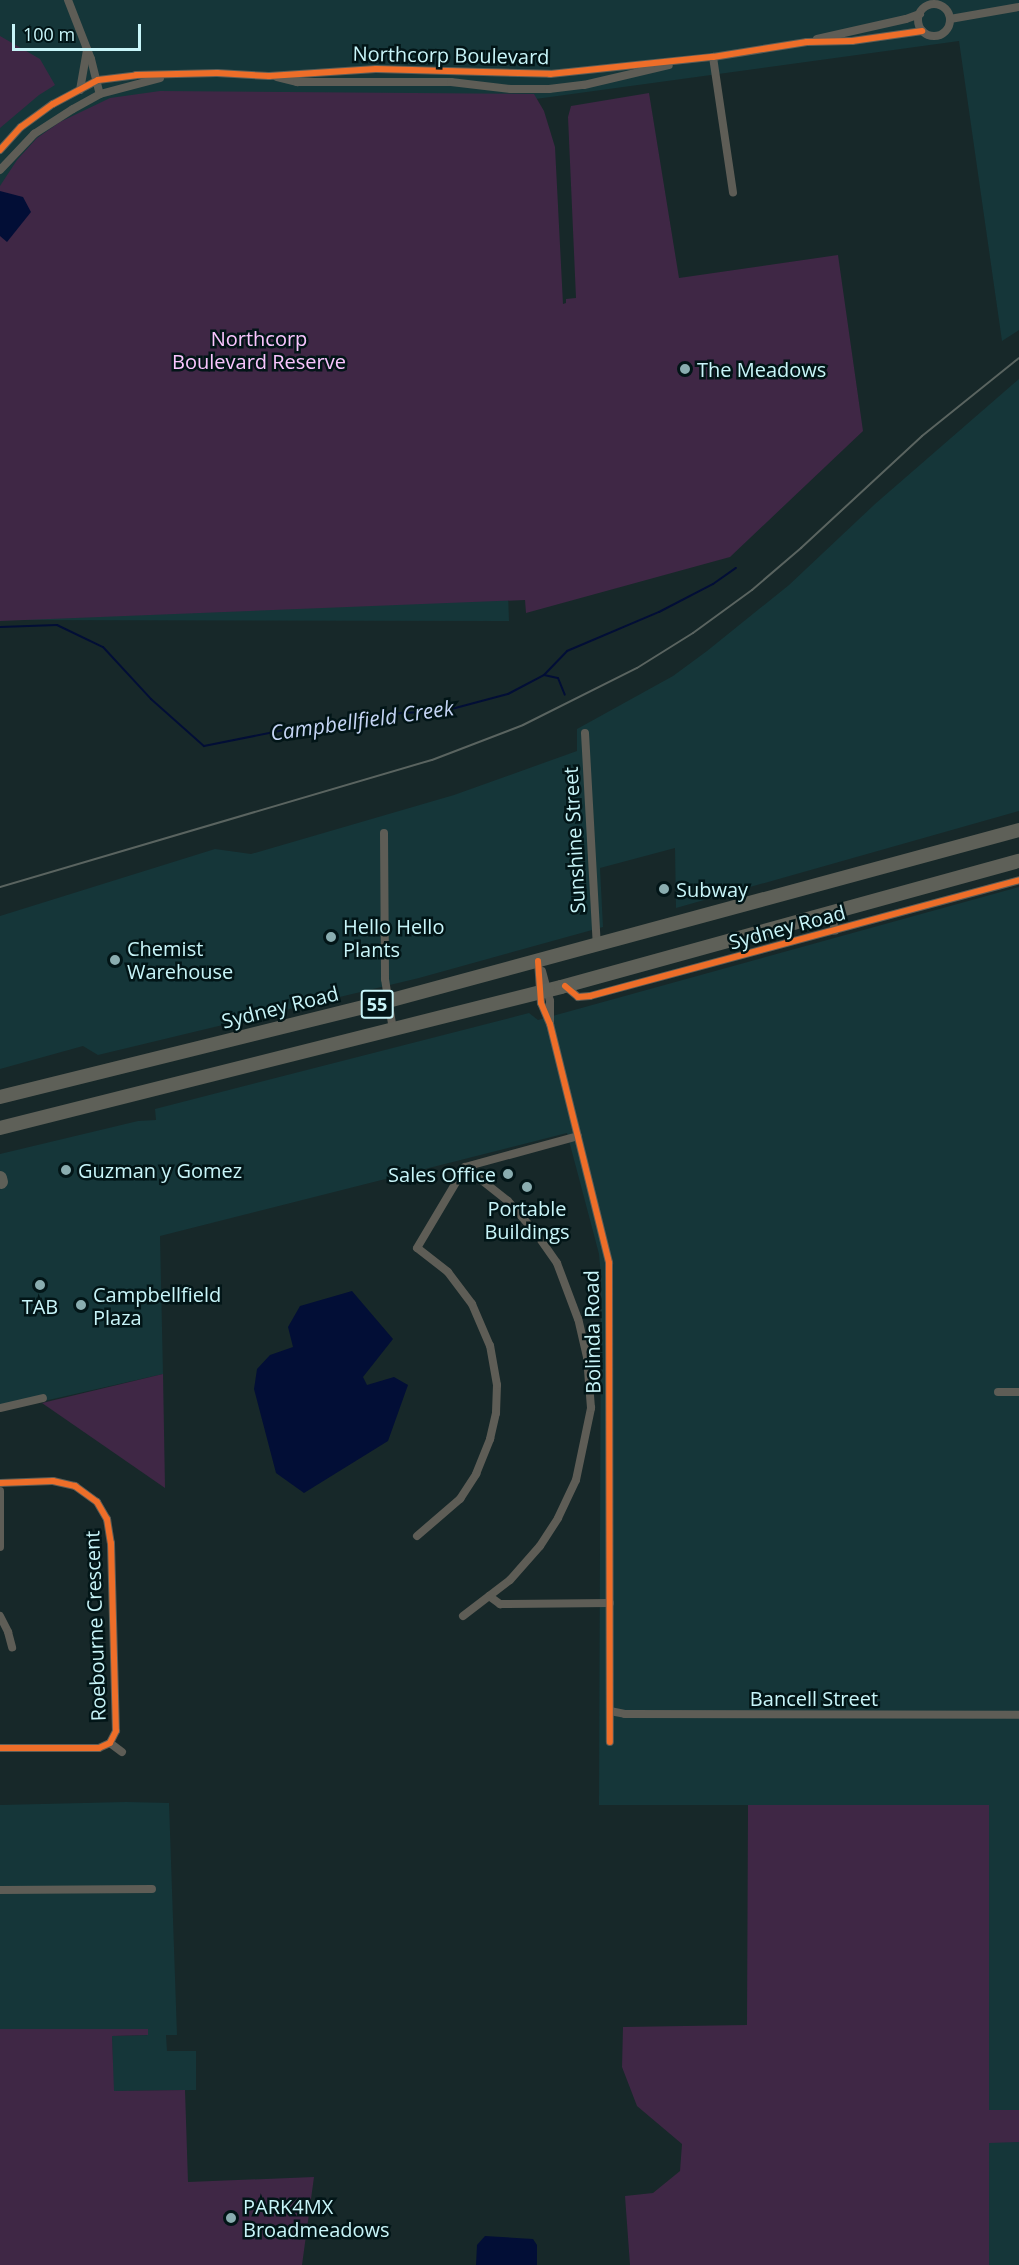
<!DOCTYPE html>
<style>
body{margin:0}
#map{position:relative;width:1019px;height:2265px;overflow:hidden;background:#172829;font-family:"Open Sans",sans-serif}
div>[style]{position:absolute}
.built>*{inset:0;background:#153639}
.green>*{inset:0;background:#3f2745}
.water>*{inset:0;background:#020e36}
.stream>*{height:2px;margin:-1px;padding:0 1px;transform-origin:1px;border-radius:1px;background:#020e36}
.minor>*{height:8px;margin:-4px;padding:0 4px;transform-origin:4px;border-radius:4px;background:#5e5d56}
.minor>.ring{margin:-4px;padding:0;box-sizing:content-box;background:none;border:8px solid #5e5d56;border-radius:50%}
.trunk>*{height:14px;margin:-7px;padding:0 7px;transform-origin:7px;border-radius:7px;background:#5e6058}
.rail>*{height:2px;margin:-1px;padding:0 1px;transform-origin:1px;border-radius:1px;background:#5a6460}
.cycleway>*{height:6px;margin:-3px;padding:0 3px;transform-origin:3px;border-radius:3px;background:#ee6e29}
.dots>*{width:16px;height:16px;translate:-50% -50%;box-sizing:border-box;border:3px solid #021517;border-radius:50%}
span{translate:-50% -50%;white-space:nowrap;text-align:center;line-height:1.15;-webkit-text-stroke:5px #021517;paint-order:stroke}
.shield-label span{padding:2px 4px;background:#021517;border:2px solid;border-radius:4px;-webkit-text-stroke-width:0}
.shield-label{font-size:18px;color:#c8f5f9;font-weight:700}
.street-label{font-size:20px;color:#c8f5f9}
.park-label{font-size:20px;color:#f9c5fe}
.poi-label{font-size:20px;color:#c8f5f9}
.left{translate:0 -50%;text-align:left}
.right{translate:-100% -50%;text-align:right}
.water-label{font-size:21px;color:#c5d5f5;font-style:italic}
.scale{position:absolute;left:12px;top:24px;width:129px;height:27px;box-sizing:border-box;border:3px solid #c8f5f9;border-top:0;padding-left:8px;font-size:18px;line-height:21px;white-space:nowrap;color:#c8f5f9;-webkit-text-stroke:4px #021517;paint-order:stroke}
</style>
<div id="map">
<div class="built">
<i style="clip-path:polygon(0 0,1019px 0,1019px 330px,1002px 341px,959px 41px,491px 105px,509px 621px,0 620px)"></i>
<i style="clip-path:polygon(1019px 379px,1019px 811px,676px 908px,675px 848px,600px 868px,603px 927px,419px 978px,98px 1055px,83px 1046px,0 1069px,0 916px,215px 849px,251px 854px,454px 795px,577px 751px,577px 729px,673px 676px,707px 651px,789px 585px,875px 504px)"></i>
<i style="clip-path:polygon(1019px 887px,1019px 2110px,989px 2111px,989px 1805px,599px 1805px,601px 1276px,599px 1254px,567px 1133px,160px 1236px,163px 1374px,0 1411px,0 1154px,138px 1121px,156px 1120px,155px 1109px,529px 1013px,538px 1020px)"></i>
<i style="clip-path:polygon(126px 1802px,169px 1803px,177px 2035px,166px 2035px,167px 2051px,196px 2051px,196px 2090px,113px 2091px,112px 2036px,148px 2035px,148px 2029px,0 2029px,0 1805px)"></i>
<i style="clip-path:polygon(989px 2142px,1019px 2142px,1019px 2265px,989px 2265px)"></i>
</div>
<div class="green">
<i style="clip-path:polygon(0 36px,40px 59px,55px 85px,39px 95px,0 128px)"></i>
<i style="clip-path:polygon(160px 91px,534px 94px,544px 111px,555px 147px,563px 304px,566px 303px,566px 299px,576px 298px,568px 117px,571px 106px,649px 93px,679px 278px,838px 255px,863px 431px,730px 557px,526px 613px,525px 600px,0 621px,0 186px,17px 160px,37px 138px,60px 122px,110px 98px)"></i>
<i style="clip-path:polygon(163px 1374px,165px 1488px,42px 1403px)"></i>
<i style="clip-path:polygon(748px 1805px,989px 1805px,989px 2110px,1019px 2110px,1019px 2142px,989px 2143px,989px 2265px,630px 2265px,625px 2196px,653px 2193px,680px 2171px,682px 2144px,637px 2106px,622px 2067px,623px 2027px,747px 2025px)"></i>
<i style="clip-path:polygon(0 2029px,148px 2029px,148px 2035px,112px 2036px,114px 2091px,185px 2090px,188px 2182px,314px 2177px,302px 2265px,0 2265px)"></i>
</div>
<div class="water">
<i style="clip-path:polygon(0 191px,23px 197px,31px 212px,7px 242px,0 236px)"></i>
<i style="clip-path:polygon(352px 1291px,393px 1339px,363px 1377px,367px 1385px,394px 1377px,408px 1385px,388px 1441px,304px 1493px,276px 1473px,254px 1389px,257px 1369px,270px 1355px,293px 1347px,288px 1327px,300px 1306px)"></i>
<i style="clip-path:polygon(485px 2236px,533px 2239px,537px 2245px,537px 2265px,476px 2265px,477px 2245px)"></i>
</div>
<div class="stream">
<i style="left:0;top:627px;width:57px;rotate:-2deg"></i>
<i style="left:57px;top:625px;width:51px;rotate:25.6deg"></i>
<i style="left:103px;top:647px;width:71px;rotate:47.3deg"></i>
<i style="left:151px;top:699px;width:71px;rotate:41.6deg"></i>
<i style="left:204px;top:746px;width:87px;rotate:-11.3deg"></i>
<i style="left:289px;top:729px;width:114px;rotate:-8.1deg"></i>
<i style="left:402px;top:713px;width:42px;rotate:-2.7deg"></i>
<i style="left:444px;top:711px;width:66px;rotate:-14.9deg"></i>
<i style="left:508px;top:694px;width:41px;rotate:-27.8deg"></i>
<i style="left:544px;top:675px;width:33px;rotate:-46deg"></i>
<i style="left:567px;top:651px;width:100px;rotate:-23deg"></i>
<i style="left:659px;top:612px;width:61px;rotate:-27.4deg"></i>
<i style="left:713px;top:584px;width:28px;rotate:-35deg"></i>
<i style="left:544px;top:675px;width:14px;rotate:12deg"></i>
<i style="left:558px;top:678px;width:18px;rotate:68deg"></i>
</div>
<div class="minor">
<i style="left:68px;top:0;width:63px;rotate:68.7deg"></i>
<i style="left:91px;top:59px;width:36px;rotate:76deg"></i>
<i class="ring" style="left:918px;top:4px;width:24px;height:24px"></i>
<i style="left:950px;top:19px;width:70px;rotate:-9.9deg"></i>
<i style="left:817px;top:39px;width:91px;rotate:-12.7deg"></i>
<i style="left:906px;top:19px;width:15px;rotate:-20deg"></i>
<i style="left:713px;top:57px;width:137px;rotate:81.6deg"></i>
<i style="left:277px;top:77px;width:21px;rotate:14deg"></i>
<i style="left:297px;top:82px;width:154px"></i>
<i style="left:451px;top:82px;width:60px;rotate:6.7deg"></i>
<i style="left:511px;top:89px;width:38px"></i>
<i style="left:549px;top:89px;width:35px;rotate:-7deg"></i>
<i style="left:584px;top:85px;width:87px;rotate:-13.2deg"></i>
<i style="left:80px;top:90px;width:41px;rotate:-80.1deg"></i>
<i style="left:0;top:150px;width:31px;rotate:-48deg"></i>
<i style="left:21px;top:127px;width:39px;rotate:-36deg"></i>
<i style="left:53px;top:104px;width:51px;rotate:-28.1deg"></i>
<i style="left:98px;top:80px;width:38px;rotate:-7deg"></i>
<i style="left:136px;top:75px;width:81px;rotate:-1.4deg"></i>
<i style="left:217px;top:73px;width:52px;rotate:3.3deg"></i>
<i style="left:269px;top:76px;width:107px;rotate:-3.7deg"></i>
<i style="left:376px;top:69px;width:174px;rotate:1.6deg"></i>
<i style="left:550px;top:74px;width:164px;rotate:-6deg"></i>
<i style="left:713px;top:57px;width:95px;rotate:-9.1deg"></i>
<i style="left:807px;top:42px;width:45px;rotate:-1.3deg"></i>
<i style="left:852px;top:41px;width:71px;rotate:-8.1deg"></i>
<i style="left:0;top:170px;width:50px;rotate:-46.6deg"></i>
<i style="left:34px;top:134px;width:46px;rotate:-32.7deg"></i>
<i style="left:73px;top:109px;width:31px;rotate:-29deg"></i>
<i style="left:100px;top:94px;width:62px;rotate:-14.9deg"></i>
<i style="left:585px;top:733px;width:212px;rotate:86.8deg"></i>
<i style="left:384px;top:833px;width:146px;rotate:89.6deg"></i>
<i style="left:385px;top:979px;width:52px;rotate:81.1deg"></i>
<i style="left:831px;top:913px;width:18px;rotate:77deg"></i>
<i style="left:538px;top:961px;width:42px;rotate:85.9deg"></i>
<i style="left:541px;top:1003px;width:23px;rotate:67deg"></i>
<i style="left:550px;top:1024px;width:246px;rotate:76.1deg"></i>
<i style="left:609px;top:1263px;width:479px;rotate:89.9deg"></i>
<i style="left:542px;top:971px;width:31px;rotate:75deg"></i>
<i style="left:550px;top:1001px;width:20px;rotate:90deg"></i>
<i style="left:565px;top:986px;width:17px;rotate:40deg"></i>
<i style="left:578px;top:997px;width:12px;rotate:-5deg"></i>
<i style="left:590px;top:996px;width:444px;rotate:-15.1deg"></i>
<i style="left:465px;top:1167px;width:117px;rotate:-15.3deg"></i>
<i style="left:998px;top:1392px;width:21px"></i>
<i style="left:0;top:1408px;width:44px;rotate:-13.1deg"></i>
<i style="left:0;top:1483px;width:53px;rotate:-2.2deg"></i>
<i style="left:53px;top:1481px;width:23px;rotate:13deg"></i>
<i style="left:75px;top:1486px;width:27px;rotate:36deg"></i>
<i style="left:97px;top:1502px;width:20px;rotate:60deg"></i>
<i style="left:107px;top:1519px;width:24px;rotate:81deg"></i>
<i style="left:111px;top:1543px;width:188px;rotate:88.5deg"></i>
<i style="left:116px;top:1731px;width:13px;rotate:117deg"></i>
<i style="left:110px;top:1743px;width:12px;rotate:156deg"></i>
<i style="left:99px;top:1748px;width:99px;rotate:180deg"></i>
<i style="left:0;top:1491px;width:56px;rotate:90deg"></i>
<i style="left:417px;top:1536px;width:57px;rotate:-40.7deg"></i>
<i style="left:460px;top:1499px;width:30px;rotate:-57deg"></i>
<i style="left:476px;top:1474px;width:38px;rotate:-68deg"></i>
<i style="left:490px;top:1439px;width:27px;rotate:-77deg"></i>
<i style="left:496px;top:1413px;width:28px;rotate:-88deg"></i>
<i style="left:497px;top:1385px;width:40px;rotate:-100deg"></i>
<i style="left:490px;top:1346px;width:46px;rotate:-113.2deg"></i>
<i style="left:472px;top:1304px;width:40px;rotate:-127deg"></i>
<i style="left:448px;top:1272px;width:39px;rotate:-142deg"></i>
<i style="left:417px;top:1248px;width:94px;rotate:-59.3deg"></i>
<i style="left:489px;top:1596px;width:14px;rotate:36deg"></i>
<i style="left:500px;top:1604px;width:110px;rotate:-0.5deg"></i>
<i style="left:0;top:1616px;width:18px;rotate:63deg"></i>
<i style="left:8px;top:1632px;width:16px;rotate:75deg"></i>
<i style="left:463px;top:1616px;width:59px;rotate:-37.5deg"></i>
<i style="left:510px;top:1580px;width:45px;rotate:-48.6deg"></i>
<i style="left:540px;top:1546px;width:33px;rotate:-57deg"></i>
<i style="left:558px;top:1518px;width:42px;rotate:-64.7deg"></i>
<i style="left:576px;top:1480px;width:74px;rotate:-78.2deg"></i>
<i style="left:591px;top:1408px;width:51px;rotate:-94.5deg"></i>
<i style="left:587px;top:1357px;width:39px;rotate:-103deg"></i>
<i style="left:578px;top:1319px;width:60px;rotate:-110.6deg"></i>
<i style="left:557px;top:1263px;width:37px;rotate:-125deg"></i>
<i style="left:536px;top:1233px;width:43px;rotate:-131.2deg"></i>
<i style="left:508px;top:1201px;width:55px;rotate:-141.7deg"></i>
<i style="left:610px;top:1711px;width:15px;rotate:11deg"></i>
<i style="left:625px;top:1714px;width:394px;rotate:0.1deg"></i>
<i style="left:110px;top:1743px;width:15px;rotate:37deg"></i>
<i style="left:0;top:1890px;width:152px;rotate:-0.4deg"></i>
</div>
<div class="trunk">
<i style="left:0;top:1097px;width:400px;rotate:-13.9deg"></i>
<i style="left:388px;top:1001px;width:654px;rotate:-15.16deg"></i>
<i style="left:0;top:1128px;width:578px;rotate:-14.11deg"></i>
<i style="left:561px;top:987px;width:475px;rotate:-15.4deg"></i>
<i style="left:0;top:1178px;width:4px;rotate:76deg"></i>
</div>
<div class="rail">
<i style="left:0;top:887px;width:450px;rotate:-16.4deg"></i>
<i style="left:432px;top:760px;width:97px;rotate:-21deg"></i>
<i style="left:523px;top:725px;width:127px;rotate:-26.6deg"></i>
<i style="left:637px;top:668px;width:66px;rotate:-32deg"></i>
<i style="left:693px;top:633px;width:73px;rotate:-36.1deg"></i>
<i style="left:752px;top:590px;width:65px;rotate:-40.6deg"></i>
<i style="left:801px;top:548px;width:165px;rotate:-42.8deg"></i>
<i style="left:922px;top:436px;width:124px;rotate:-38.8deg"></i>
</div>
<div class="cycleway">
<i style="left:0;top:150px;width:31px;rotate:-48deg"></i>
<i style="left:21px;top:127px;width:39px;rotate:-36deg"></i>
<i style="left:53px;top:104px;width:51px;rotate:-28.1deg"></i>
<i style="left:98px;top:80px;width:38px;rotate:-7deg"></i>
<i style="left:136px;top:75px;width:81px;rotate:-1.4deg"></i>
<i style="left:217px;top:73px;width:52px;rotate:3.3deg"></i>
<i style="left:269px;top:76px;width:107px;rotate:-3.7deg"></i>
<i style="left:376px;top:69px;width:174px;rotate:1.6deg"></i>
<i style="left:550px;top:74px;width:164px;rotate:-6deg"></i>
<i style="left:713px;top:57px;width:95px;rotate:-9.1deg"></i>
<i style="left:807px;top:42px;width:45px;rotate:-1.3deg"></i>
<i style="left:852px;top:41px;width:71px;rotate:-8.1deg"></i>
<i style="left:538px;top:961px;width:42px;rotate:85.9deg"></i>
<i style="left:541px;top:1003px;width:23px;rotate:67deg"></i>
<i style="left:550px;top:1024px;width:246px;rotate:76.1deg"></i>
<i style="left:609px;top:1263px;width:479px;rotate:89.9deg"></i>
<i style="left:565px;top:986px;width:17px;rotate:40deg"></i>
<i style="left:578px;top:997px;width:12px;rotate:-5deg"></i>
<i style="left:590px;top:996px;width:444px;rotate:-15.1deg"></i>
<i style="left:0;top:1483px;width:53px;rotate:-2.2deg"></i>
<i style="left:53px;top:1481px;width:23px;rotate:13deg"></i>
<i style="left:75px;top:1486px;width:27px;rotate:36deg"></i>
<i style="left:97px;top:1502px;width:20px;rotate:60deg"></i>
<i style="left:107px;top:1519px;width:24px;rotate:81deg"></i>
<i style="left:111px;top:1543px;width:188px;rotate:88.5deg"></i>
<i style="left:116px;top:1731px;width:13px;rotate:117deg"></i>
<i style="left:110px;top:1743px;width:12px;rotate:156deg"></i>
<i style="left:99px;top:1748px;width:99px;rotate:180deg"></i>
</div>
<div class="dots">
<i style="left:685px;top:369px;background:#8aadb0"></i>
<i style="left:664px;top:889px;background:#8aadb0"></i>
<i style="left:331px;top:937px;background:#8aadb0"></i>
<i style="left:115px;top:960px;background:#8aadb0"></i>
<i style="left:66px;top:1170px;background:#8aadb0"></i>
<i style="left:508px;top:1174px;background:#8aadb0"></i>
<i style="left:527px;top:1187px;background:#8aadb0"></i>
<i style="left:40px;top:1285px;background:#8aadb0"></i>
<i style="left:81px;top:1305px;background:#8aadb0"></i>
<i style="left:231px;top:2218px;background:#8aadb0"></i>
</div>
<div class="shield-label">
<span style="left:377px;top:1004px">55</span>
</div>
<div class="street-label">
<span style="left:451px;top:55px;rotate:1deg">Northcorp Boulevard</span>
<span style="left:574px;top:840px;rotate:-93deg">Sunshine Street</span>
<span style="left:787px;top:927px;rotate:-15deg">Sydney Road</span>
<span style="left:280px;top:1007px;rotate:-14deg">Sydney Road</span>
<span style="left:592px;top:1332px;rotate:-91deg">Bolinda Road</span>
<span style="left:95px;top:1626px;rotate:-92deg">Roebourne Crescent</span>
<span style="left:814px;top:1698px">Bancell Street</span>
</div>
<div class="park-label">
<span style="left:259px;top:350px">Northcorp<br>Boulevard Reserve</span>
</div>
<div class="poi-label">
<span class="left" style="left:697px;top:369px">The Meadows</span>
<span class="left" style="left:676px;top:889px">Subway</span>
<span class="left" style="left:343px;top:938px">Hello Hello<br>Plants</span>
<span class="left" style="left:127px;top:960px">Chemist<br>Warehouse</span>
<span class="left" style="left:78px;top:1170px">Guzman y Gomez</span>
<span class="right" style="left:496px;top:1174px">Sales Office</span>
<span style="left:527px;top:1220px">Portable<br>Buildings</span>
<span class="left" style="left:93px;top:1306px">Campbellfield<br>Plaza</span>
<span style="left:40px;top:1306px">TAB</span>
<span class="left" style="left:243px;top:2218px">PARK4MX<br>Broadmeadows</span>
</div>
<div class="water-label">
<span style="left:362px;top:720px;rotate:-8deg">Campbellfield Creek</span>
</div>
<div class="scale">100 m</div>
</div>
